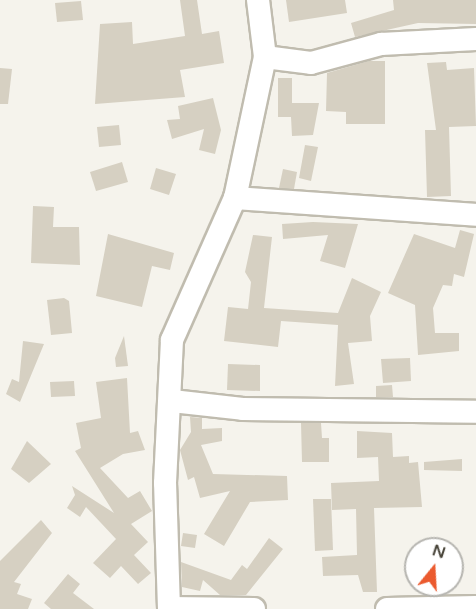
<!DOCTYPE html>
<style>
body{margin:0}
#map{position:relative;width:476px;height:609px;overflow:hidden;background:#f5f3ec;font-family:"Varela Round",sans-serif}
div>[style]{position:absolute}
.building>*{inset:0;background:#d6d0c2}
.roads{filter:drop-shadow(2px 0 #c0bcaf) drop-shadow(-2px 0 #c0bcaf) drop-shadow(0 2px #c0bcaf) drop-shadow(0 -2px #c0bcaf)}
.minor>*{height:22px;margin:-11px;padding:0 11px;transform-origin:11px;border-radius:11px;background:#fff}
span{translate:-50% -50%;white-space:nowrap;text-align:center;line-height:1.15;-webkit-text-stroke:5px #fff;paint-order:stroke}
.north{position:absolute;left:404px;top:537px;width:60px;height:60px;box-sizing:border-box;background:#fff;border:2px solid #b6b5b0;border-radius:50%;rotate:18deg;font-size:16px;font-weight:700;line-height:24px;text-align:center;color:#49453a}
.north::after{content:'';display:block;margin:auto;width:21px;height:27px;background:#eb5a2e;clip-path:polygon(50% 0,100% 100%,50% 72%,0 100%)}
</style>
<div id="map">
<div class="building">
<i style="clip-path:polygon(180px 0,197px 0,202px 34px,219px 31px,224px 63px,180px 70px,185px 97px,95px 104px,100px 24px,132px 22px,133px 44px,185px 36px)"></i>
<i style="clip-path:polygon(286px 0,345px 0,347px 13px,289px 22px)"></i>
<i style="clip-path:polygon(393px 0,476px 0,476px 24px,418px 23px,355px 37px,351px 23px,394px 10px)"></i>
<i style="clip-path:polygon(81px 1px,83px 20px,57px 22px,55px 3px)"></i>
<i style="clip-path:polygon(369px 61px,385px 61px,385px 124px,346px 124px,346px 112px,326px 111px,327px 73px)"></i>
<i style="clip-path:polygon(446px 62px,447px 70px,474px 68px,476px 126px,449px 127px,451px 196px,427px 197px,425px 130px,436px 130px,427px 63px)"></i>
<i style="clip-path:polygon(0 68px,12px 69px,8px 104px,0 104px)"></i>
<i style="clip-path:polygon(278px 78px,292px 78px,292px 103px,319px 103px,313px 135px,292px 136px,291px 117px,278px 117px)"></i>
<i style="clip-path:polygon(213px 98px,221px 130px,215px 154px,199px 150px,204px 129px,172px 139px,167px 120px,180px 119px,178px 106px)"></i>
<i style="clip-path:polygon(119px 125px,121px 145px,99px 147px,97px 127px)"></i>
<i style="clip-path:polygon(305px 145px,318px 147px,311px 181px,299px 178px)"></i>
<i style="clip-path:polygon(122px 162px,128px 182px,96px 191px,90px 172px)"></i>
<i style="clip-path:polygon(156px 168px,176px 174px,169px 195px,150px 189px)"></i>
<i style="clip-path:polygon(283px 169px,297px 172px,294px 189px,279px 188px)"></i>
<i style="clip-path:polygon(33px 206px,54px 207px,53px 227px,79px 227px,80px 265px,31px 263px)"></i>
<i style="clip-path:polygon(313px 222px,358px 224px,345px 268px,320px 261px,328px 235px,283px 239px,282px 224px)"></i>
<i style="clip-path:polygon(460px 230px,474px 234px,464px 277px,454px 274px,452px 286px,443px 285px,433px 308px,435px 333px,459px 333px,459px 351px,418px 355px,415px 305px,388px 293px,414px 234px,455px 248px)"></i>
<i style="clip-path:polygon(108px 234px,174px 253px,170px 270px,152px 266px,142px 307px,96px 296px)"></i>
<i style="clip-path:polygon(253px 235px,272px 237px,264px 308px,338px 313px,352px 278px,381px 292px,370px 316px,372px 341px,348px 343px,354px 384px,335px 386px,338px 325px,281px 321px,278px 347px,224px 341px,228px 307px,248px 309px,251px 282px,245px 272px)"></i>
<i style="clip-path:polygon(64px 298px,69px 301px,72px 333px,51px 335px,47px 300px)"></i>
<i style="clip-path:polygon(124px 336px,128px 366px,116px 367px,115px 358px)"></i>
<i style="clip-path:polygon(23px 341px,44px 344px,20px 402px,6px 394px,12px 379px,19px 382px)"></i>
<i style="clip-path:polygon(410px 358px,411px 381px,383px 383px,381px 359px)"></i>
<i style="clip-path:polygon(228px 364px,260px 365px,260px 391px,227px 390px)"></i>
<i style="clip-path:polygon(127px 378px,130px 433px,138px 431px,145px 450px,123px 454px,100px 468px,128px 498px,140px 491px,152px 511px,131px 524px,148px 542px,134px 555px,151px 573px,138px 584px,121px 566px,110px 578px,93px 563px,116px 539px,86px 507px,80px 517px,67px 508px,75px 495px,72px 486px,114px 513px,75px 451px,81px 448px,76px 423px,101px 418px,96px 382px)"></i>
<i style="clip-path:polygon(74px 381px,75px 396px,51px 397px,50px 382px)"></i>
<i style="clip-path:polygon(392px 385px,393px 397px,376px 397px,376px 386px)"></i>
<i style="clip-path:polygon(190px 417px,202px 418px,202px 429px,222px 428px,222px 441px,201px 445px,213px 474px,287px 476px,288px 500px,250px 502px,224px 546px,204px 534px,230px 491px,200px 498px,194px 477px,188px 480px,180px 450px,191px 432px)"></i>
<i style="clip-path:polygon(301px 423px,321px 423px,322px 438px,329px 438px,329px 462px,302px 462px)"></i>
<i style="clip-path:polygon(357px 431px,392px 433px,393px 457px,409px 456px,409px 463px,418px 462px,422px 507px,374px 508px,377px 592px,363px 592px,358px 575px,323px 576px,322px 557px,357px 555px,356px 509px,332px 510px,331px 483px,379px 481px,378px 457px,357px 458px)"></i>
<i style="clip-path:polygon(27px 441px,51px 464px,29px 483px,11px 469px)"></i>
<i style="clip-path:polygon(462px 459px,462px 471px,424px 470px,424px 462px)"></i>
<i style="clip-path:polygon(313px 499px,331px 499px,333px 550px,315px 551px)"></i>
<i style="clip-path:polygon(41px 520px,52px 533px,14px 582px,21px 584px,17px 594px,32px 599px,28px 609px,0 609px,0 561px)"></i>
<i style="clip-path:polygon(183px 533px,197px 535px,195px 548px,181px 546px)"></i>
<i style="clip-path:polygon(269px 538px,283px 549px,246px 595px,220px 595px,203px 580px,200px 591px,182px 587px,181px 562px,231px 580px,242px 565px,247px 569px)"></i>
<i style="clip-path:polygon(68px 574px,80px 584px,73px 593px,94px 609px,51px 609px,44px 603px)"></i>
</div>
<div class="roads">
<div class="minor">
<i style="left:265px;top:57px;width:46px;rotate:7.4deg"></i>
<i style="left:311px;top:63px;width:73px;rotate:-15.2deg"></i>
<i style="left:381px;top:44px;width:95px;rotate:-3deg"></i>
<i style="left:235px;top:198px;width:242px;rotate:4deg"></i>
<i style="left:172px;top:401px;width:71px;rotate:6.4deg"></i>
<i style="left:243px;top:409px;width:233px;rotate:0.7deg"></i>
<i style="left:169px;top:608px;width:85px;rotate:0.7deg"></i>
<i style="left:169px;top:609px;width:126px;rotate:-91.8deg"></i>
<i style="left:165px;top:483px;width:143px;rotate:-87.2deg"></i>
<i style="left:172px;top:340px;width:155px;rotate:-66.1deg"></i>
<i style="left:235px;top:198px;width:144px;rotate:-78deg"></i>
<i style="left:265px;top:57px;width:57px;rotate:-97deg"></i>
<i style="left:387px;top:609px;width:89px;rotate:-1.3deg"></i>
</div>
</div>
<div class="north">N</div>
</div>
